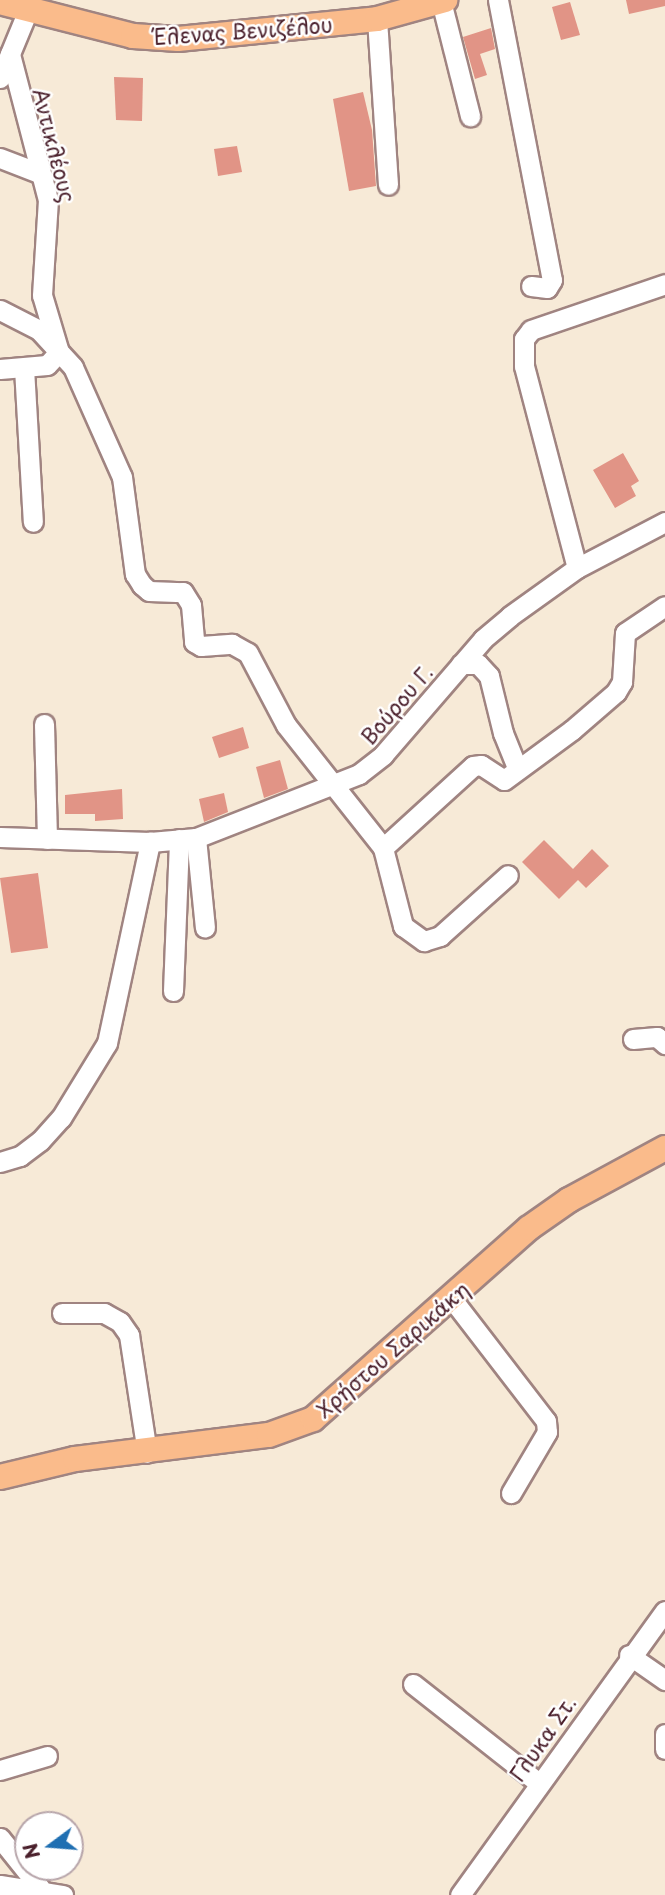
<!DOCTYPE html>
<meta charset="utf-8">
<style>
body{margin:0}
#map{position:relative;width:665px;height:1895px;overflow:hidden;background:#f7ead7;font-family:"Playpen Sans",sans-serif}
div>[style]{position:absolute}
.building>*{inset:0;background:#e19486}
.roads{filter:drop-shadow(2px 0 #a08481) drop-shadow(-2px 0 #a08481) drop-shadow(0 2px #a08481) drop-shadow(0 -2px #a08481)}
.minor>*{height:19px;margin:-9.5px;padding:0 9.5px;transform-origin:9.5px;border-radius:9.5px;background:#fff}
.major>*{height:24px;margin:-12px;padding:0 12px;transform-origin:12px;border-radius:12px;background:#fabb8b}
span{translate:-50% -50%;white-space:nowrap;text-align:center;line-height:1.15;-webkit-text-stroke:5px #fff;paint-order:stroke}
.street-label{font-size:21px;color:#4a1f2b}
.north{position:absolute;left:14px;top:1811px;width:70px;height:70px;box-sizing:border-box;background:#fff;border:2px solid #b7a5aa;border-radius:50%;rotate:254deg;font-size:19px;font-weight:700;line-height:28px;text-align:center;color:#4a1f2b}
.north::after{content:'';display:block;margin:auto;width:24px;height:32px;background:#1f6fb2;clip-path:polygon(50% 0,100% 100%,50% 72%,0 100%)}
</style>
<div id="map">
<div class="building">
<i style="clip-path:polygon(626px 0,665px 0,665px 6px,629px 14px)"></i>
<i style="clip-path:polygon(570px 2px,580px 35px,561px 40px,552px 7px)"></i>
<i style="clip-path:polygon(491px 28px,495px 49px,480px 54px,487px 75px,475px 79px,463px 37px)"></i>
<i style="clip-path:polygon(114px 77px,143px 78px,142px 121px,116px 120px)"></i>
<i style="clip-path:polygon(363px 92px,372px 130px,376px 186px,349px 191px,333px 99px)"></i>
<i style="clip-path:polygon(237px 146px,242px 172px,218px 176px,214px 149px)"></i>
<i style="clip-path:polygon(623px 453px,639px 481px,631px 486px,636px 496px,615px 508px,593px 470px)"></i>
<i style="clip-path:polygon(243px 727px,249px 748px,219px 758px,212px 737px)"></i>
<i style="clip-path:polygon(280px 760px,288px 789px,264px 798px,256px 767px)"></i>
<i style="clip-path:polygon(122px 789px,123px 819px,95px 821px,95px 814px,65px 814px,65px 795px)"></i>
<i style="clip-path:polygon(224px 793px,228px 812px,204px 822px,199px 799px)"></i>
<i style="clip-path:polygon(544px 840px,573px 869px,592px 849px,609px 866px,586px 888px,578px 880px,559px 899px,522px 862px)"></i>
<i style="clip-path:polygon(38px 873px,48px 948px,11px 953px,0 878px)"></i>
</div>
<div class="roads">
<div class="minor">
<i style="left:498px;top:0;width:285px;rotate:79.1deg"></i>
<i style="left:552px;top:280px;width:9px;rotate:122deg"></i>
<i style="left:547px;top:288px;width:16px;rotate:-173deg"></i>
<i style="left:441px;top:1px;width:119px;rotate:75.8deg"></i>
<i style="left:377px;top:19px;width:166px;rotate:86.2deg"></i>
<i style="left:0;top:78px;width:74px;rotate:-67.6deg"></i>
<i style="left:0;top:158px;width:40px;rotate:21deg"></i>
<i style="left:0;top:310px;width:44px;rotate:27.1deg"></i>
<i style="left:39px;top:330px;width:50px;rotate:47.4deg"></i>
<i style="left:73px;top:367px;width:120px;rotate:66deg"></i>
<i style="left:122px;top:477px;width:98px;rotate:82.4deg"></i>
<i style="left:135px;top:574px;width:13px;rotate:58deg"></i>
<i style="left:142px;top:585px;width:9px;rotate:41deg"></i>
<i style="left:149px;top:591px;width:34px;rotate:2deg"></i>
<i style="left:183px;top:592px;width:15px;rotate:58deg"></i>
<i style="left:191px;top:605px;width:37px;rotate:85deg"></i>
<i style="left:194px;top:642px;width:8px;rotate:30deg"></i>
<i style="left:201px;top:646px;width:31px;rotate:-4deg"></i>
<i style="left:232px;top:644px;width:18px;rotate:29deg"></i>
<i style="left:248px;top:653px;width:81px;rotate:62.2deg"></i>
<i style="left:286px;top:725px;width:157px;rotate:51.7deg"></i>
<i style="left:383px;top:848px;width:81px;rotate:75.6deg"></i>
<i style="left:403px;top:926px;width:26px;rotate:36deg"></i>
<i style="left:424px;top:941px;width:17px;rotate:-17deg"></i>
<i style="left:440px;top:936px;width:91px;rotate:-41.9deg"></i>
<i style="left:24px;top:368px;width:154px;rotate:86.7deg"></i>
<i style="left:0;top:369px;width:47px;rotate:-4.9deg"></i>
<i style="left:47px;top:365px;width:18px;rotate:-47deg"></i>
<i style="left:59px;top:352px;width:59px;rotate:-106.6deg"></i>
<i style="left:42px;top:295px;width:95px;rotate:-86.4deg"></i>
<i style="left:48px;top:200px;width:151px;rotate:-104.6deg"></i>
<i style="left:577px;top:568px;width:209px;rotate:-104.7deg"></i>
<i style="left:524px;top:366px;width:27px;rotate:-90deg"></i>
<i style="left:524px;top:339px;width:11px;rotate:-52deg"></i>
<i style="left:531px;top:330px;width:142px;rotate:-18.9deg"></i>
<i style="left:461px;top:664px;width:17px"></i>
<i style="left:478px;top:664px;width:16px;rotate:47deg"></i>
<i style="left:489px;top:676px;width:59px;rotate:76.2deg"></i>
<i style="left:503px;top:733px;width:37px;rotate:68deg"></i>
<i style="left:44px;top:724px;width:115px;rotate:88.5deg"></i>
<i style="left:0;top:837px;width:150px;rotate:1.9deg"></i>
<i style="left:150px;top:842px;width:46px;rotate:-5deg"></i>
<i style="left:196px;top:838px;width:175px;rotate:-21.4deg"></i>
<i style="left:359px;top:774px;width:31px;rotate:-38deg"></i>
<i style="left:383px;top:755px;width:153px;rotate:-49.2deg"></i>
<i style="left:483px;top:639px;width:35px;rotate:-40deg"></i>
<i style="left:510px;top:616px;width:82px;rotate:-35.6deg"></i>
<i style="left:577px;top:568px;width:99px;rotate:-27.6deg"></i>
<i style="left:196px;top:838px;width:90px;rotate:84.3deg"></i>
<i style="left:383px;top:848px;width:122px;rotate:-42.3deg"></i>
<i style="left:473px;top:766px;width:8px;rotate:-7deg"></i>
<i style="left:481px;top:765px;width:27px;rotate:33deg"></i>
<i style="left:504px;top:780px;width:84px;rotate:-36.3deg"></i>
<i style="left:572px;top:730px;width:58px;rotate:-40.8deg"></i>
<i style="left:616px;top:692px;width:12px;rotate:-59deg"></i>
<i style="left:622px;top:682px;width:49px;rotate:-86.5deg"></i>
<i style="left:625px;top:633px;width:48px;rotate:-34deg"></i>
<i style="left:173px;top:991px;width:152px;rotate:-87.7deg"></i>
<i style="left:633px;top:1039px;width:24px;rotate:-5deg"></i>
<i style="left:657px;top:1037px;width:11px;rotate:41deg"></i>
<i style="left:0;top:1162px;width:21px;rotate:-17deg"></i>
<i style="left:20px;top:1156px;width:25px;rotate:-37deg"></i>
<i style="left:40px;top:1141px;width:31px;rotate:-48deg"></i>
<i style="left:61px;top:1118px;width:88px;rotate:-58.5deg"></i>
<i style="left:107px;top:1043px;width:206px;rotate:-77.9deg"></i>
<i style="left:452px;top:1299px;width:154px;rotate:52.4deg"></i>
<i style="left:546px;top:1421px;width:11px;rotate:85deg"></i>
<i style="left:547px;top:1432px;width:71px;rotate:120.5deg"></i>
<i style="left:62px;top:1313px;width:42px"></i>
<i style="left:104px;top:1313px;width:18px;rotate:29deg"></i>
<i style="left:120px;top:1322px;width:16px;rotate:55deg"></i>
<i style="left:129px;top:1335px;width:119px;rotate:81.3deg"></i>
<i style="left:629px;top:1655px;width:44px;rotate:34.8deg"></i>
<i style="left:413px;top:1684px;width:160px;rotate:38.2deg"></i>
<i style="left:665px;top:1734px;width:15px;rotate:90deg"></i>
<i style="left:0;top:1770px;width:49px;rotate:-16.6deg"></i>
<i style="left:0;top:1838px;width:64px;rotate:51.3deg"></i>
<i style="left:0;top:1885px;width:64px;rotate:9deg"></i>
<i style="left:460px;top:1895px;width:350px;rotate:-54.2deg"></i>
</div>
<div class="major">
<i style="left:0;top:2px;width:137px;rotate:14.3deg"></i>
<i style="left:133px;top:36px;width:45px;rotate:3.8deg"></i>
<i style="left:178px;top:39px;width:200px;rotate:-5.7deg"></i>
<i style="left:377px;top:19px;width:71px;rotate:-15.6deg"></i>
<i style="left:0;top:1477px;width:77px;rotate:-13.5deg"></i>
<i style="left:75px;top:1459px;width:195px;rotate:-7.1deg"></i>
<i style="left:269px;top:1435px;width:47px;rotate:-20deg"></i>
<i style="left:313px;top:1419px;width:288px;rotate:-41.5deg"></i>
<i style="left:529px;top:1228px;width:49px;rotate:-35deg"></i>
<i style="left:569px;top:1200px;width:109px;rotate:-28.4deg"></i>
</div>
</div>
<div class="street-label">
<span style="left:243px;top:30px;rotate:-4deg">Έλενας Βενιζέλου</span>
<span style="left:55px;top:145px;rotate:76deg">Αντικλέους</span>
<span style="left:396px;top:704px;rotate:-49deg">Βούρου Γ.</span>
<span style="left:392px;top:1349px;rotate:-41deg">Χρήστου Σαρικάκη</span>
<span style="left:542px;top:1738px;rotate:-55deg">Γλυκα Στ.</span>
</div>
<div class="north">N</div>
</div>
